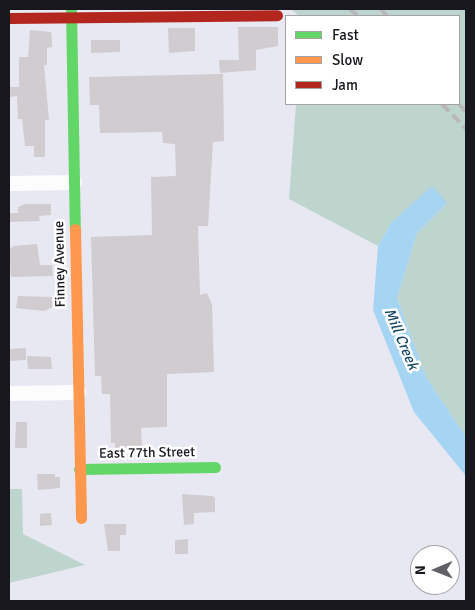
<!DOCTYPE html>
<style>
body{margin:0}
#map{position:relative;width:475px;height:610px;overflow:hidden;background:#e8e8f2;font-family:Signika,sans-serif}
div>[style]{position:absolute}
.green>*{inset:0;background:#bdd5cd}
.water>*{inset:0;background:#a6d4f3}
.building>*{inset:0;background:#d0cccf}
.street>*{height:15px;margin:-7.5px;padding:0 7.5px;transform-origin:7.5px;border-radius:7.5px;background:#fcfcfd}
.fast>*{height:11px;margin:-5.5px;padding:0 5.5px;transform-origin:5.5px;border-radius:5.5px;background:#63d668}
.slow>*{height:11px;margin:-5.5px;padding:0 5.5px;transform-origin:5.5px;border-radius:5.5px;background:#ff974d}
.jam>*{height:11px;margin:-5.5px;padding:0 5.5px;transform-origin:5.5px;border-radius:5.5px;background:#b3261e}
.rail>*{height:4px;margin-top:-2px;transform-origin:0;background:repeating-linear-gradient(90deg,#b8b8ba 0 10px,transparent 0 15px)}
span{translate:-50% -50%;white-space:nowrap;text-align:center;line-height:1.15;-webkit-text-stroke:5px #fff;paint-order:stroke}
.street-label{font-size:14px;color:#18171e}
.water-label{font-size:15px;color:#184b66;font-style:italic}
.frame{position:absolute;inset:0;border:10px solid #18171e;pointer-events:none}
.legend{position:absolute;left:285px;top:15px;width:175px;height:90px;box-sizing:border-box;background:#fff;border:1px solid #a3a2a5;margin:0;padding:6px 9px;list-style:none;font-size:15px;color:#18171e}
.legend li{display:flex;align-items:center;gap:10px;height:25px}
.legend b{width:25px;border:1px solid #a3a2a5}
.north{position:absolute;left:410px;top:545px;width:50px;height:50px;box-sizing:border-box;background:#fff;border:1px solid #a3a2a5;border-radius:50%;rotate:269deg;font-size:14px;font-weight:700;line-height:20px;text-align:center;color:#18171e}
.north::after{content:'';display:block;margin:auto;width:18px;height:22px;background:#616068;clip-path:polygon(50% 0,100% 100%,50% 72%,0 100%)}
</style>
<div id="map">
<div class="green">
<i style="clip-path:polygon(291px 9px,466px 9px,466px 437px,426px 377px,397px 298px,417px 233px,446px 204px,391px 223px,378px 246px,289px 199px,296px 104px,459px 104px,459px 16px,299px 16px)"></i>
<i style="clip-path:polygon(9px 489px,22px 489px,23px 534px,85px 565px,9px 583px)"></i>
</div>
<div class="water">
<i style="clip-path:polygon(432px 186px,447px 203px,417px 233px,397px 298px,426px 377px,466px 437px,466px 476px,414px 412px,373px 310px,378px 246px,391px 223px)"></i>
</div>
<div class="building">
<i style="clip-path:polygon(238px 27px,278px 27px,278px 46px,256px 50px,256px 70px,220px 73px,219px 60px,239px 60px)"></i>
<i style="clip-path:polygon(168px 28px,195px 28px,195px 51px,169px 53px)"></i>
<i style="clip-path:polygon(30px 30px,51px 32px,52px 38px,52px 47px,47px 48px,47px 65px,44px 65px,49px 120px,45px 120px,45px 157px,34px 157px,34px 146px,25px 146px,22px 119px,18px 119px,17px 96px,9px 97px,9px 87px,19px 87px,19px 57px,28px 57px)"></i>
<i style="clip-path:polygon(91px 40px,120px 40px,120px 52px,91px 53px)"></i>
<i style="clip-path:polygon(223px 74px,224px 141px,213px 142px,208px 226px,198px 226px,200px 295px,207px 293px,212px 304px,214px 372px,167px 374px,167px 427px,141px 428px,142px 447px,115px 448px,115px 443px,111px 443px,110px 394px,102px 394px,101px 376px,95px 376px,91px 237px,152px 235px,151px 177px,176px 176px,175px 144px,163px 143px,162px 132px,100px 133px,99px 105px,90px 105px,89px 77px)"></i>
<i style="clip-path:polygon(25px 204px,51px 204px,51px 215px,39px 216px,40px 221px,9px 222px,9px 213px,18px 213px,18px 207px)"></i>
<i style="clip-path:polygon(37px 244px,40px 265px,52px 265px,53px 276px,11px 277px,9px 249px,14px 246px)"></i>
<i style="clip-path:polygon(18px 296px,52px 297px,53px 307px,44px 311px,16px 308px)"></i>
<i style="clip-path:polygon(26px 348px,26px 360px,9px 361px,9px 349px)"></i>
<i style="clip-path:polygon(27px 356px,51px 357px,52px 369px,28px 369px)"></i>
<i style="clip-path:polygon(16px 422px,27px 422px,27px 448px,15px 448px)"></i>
<i style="clip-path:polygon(37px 474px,55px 474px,55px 477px,60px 477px,60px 488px,38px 490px)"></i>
<i style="clip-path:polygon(182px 494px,212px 496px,215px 498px,215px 512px,194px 513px,194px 524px,184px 525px)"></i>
<i style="clip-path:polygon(51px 513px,52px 525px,40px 526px,40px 514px)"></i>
<i style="clip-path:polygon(104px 524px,126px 524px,126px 535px,120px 535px,120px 551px,108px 551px)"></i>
<i style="clip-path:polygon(188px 539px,188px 554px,175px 554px,175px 540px)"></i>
</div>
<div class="street">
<i style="left:9px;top:183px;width:65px;rotate:-0.9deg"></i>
<i style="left:9px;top:393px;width:69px;rotate:-0.8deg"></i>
</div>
<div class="fast">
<i style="left:71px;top:9px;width:220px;rotate:89deg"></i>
<i style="left:79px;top:469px;width:136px;rotate:-0.8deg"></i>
</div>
<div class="slow">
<i style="left:75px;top:229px;width:289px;rotate:88.8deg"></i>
</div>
<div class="jam">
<i style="left:9px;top:18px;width:268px;rotate:-0.6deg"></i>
</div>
<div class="rail">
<i style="left:350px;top:9px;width:11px;rotate:41deg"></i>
<i style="left:381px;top:9px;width:9px;rotate:49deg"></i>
<i style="left:442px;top:104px;width:35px;rotate:46deg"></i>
<i style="left:459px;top:104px;width:11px;rotate:49deg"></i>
</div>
<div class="street-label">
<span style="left:60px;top:264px;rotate:-91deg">Finney Avenue</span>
<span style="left:147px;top:453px;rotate:-1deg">East 77th Street</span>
</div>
<div class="water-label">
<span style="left:401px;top:339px;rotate:67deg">Mill Creek</span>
</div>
<div class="frame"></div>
<ul class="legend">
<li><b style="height:6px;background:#63d668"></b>Fast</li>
<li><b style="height:6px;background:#ff974d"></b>Slow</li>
<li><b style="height:6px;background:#b3261e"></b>Jam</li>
</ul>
<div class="north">N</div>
</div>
